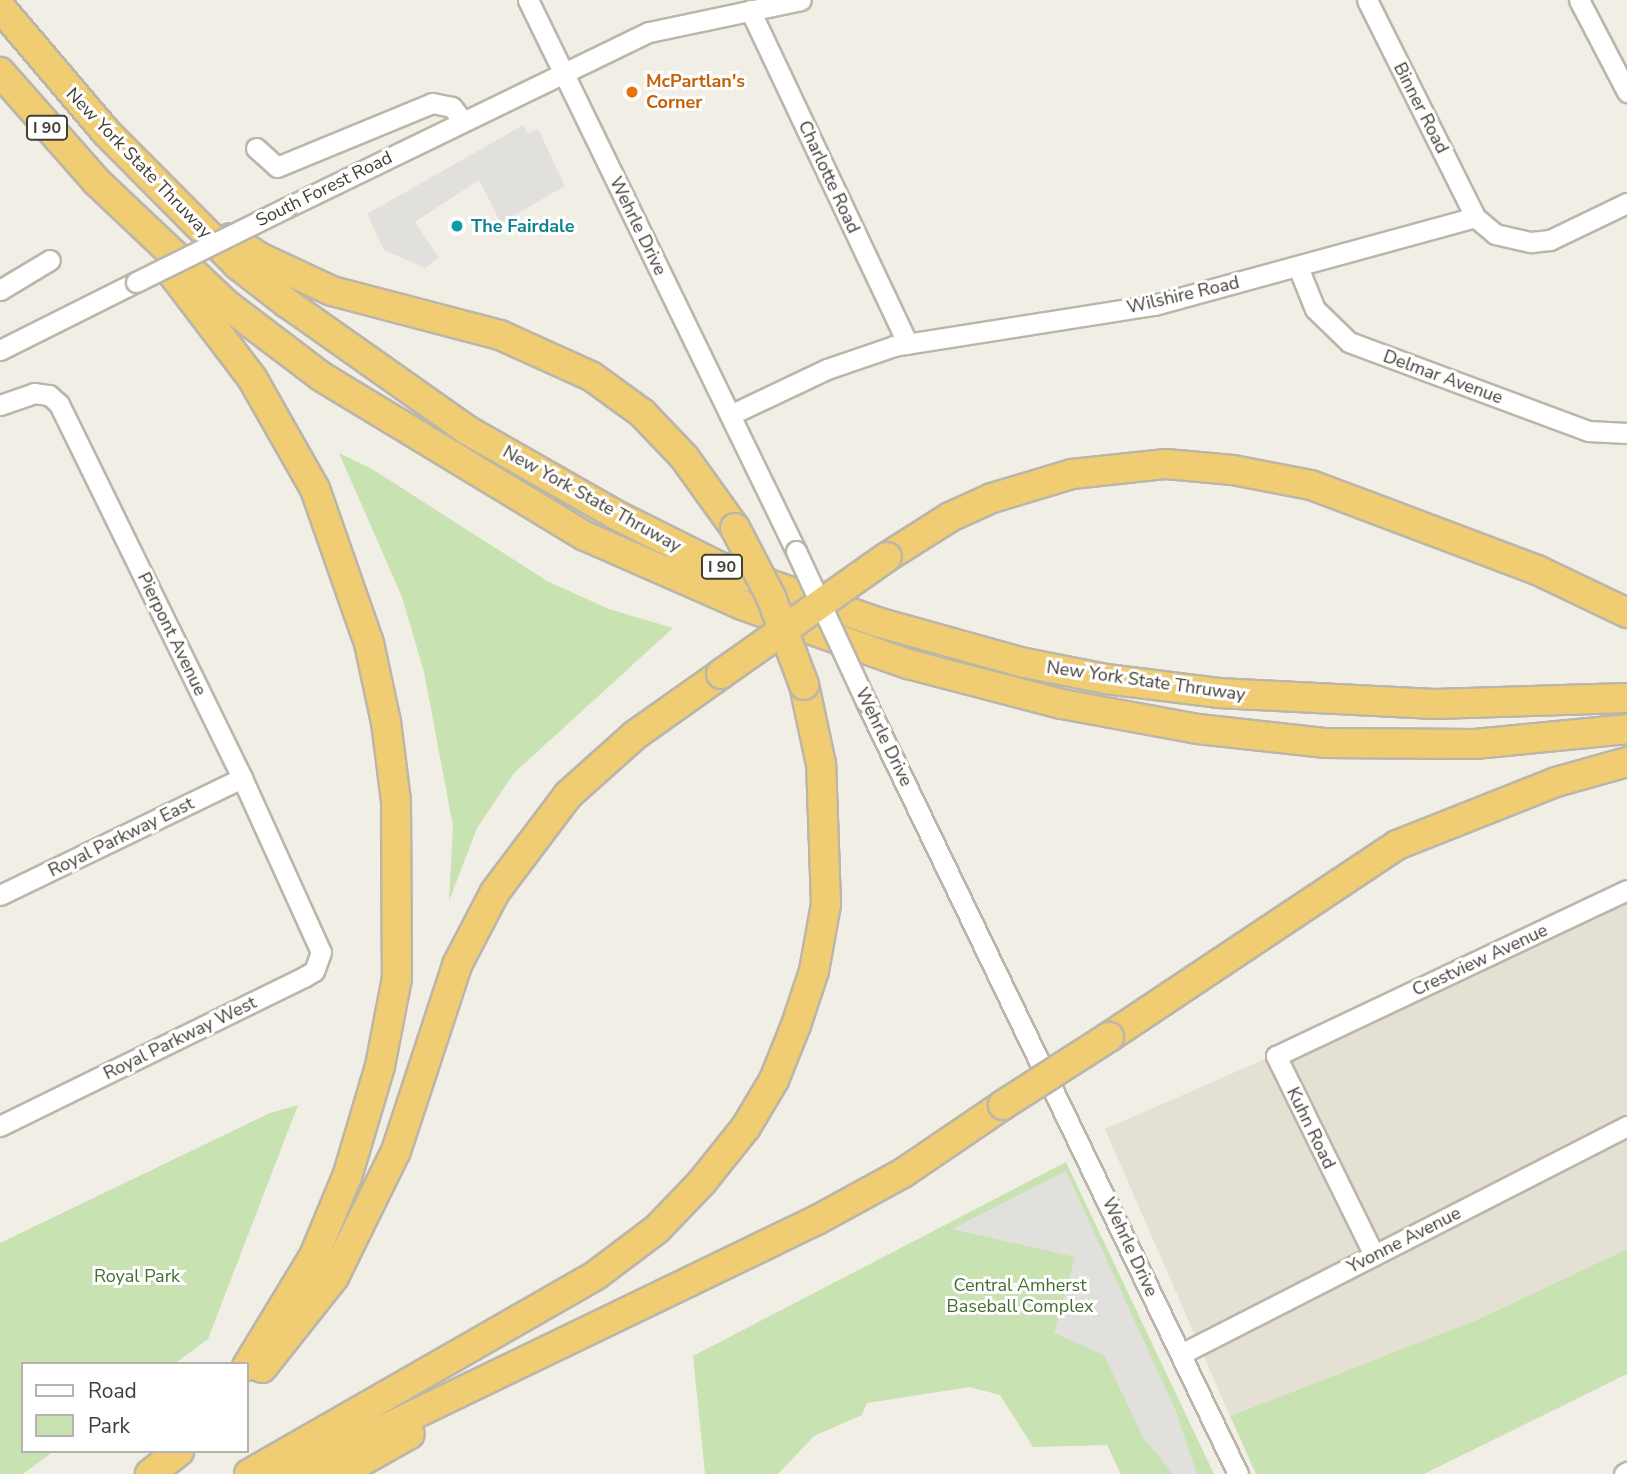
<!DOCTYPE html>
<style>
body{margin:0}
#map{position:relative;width:1627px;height:1474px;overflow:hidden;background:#f1eee5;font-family:"Nunito Sans",sans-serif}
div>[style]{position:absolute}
.residential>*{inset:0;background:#e4e0d4}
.green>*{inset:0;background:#c9e2b2}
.parking>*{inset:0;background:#e2e0dd}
.roads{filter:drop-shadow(2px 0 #bbb6a9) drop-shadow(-2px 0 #bbb6a9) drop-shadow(0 2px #bbb6a9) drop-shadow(0 -2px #bbb6a9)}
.minor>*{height:19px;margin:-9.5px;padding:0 9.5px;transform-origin:9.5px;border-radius:9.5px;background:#fff}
.highway>*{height:28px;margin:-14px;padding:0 14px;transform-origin:14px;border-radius:14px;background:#f0cd72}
.bridges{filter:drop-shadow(2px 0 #bbb6a9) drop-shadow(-2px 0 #bbb6a9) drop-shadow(0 2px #bbb6a9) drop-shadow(0 -2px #bbb6a9)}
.minor-bridge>*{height:19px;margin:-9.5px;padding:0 9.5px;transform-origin:9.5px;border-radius:9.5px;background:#fff}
.highway-bridge>*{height:28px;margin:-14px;padding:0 14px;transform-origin:14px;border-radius:14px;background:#f0cd72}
.dots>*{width:19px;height:19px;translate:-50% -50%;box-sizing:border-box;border:4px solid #fff;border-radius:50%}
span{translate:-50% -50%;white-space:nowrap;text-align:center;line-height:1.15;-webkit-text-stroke:6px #fff;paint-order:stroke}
.shield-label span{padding:2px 5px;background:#fff;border:2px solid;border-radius:5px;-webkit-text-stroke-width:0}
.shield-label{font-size:16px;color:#433e35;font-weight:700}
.food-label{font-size:18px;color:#c56008;font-weight:700}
.left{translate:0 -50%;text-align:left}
.street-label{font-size:18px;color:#433e35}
.culture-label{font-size:18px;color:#0d838f;font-weight:700}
.park-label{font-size:18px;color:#436e2f}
.legend{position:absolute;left:21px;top:1362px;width:228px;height:91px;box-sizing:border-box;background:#fff;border:2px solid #b4b2ae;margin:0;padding:9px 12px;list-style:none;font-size:21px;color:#433e35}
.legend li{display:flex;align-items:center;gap:14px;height:35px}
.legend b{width:35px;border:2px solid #b4b2ae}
</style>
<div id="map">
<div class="residential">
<i style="clip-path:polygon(1627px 901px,1627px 1249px,1479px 1319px,1230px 1416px,1105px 1129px)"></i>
</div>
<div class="green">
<i style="clip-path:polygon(339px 453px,372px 469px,547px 581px,609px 609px,673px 628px,514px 773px,477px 828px,449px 901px,453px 826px,424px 672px,402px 597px)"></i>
<i style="clip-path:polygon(298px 1105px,208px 1339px,174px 1364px,23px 1364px,23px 1451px,54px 1451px,23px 1474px,0 1474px,0 1243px,270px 1113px)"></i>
<i style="clip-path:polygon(1066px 1162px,1214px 1474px,1121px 1474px,1107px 1445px,1033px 1447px,1000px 1395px,970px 1387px,867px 1403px,862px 1415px,814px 1436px,778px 1474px,705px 1474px,693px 1356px)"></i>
<i style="clip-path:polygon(1627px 1249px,1627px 1374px,1424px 1474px,1256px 1474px,1230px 1416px,1479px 1319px)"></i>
</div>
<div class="parking">
<i style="clip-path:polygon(523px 125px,528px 134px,538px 129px,565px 186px,501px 223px,479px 180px,415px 222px,439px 258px,425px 268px,384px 250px,367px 214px)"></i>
<i style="clip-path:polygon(1066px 1171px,1175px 1409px,1197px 1474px,1173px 1474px,1143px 1437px,1104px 1355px,1054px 1333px,1075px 1257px,952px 1229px)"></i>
</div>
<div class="roads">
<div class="minor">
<i style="left:528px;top:0;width:613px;rotate:64.06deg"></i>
<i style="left:1367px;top:0;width:242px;rotate:63.5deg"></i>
<i style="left:1579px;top:0;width:104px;rotate:62.4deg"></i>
<i style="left:750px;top:10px;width:369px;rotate:64.7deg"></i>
<i style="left:256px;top:148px;width:28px;rotate:42deg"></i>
<i style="left:277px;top:167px;width:168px;rotate:-22.4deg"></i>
<i style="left:432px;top:103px;width:20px;rotate:11deg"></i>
<i style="left:452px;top:107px;width:18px;rotate:52deg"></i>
<i style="left:286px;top:208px;width:403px;rotate:-25.9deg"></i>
<i style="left:649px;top:32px;width:155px;rotate:-11.9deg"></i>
<i style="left:1298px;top:267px;width:45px;rotate:68deg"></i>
<i style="left:1315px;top:309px;width:47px;rotate:44.1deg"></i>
<i style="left:1349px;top:342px;width:255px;rotate:20.4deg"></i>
<i style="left:1588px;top:431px;width:39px;rotate:3deg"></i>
<i style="left:0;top:290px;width:58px;rotate:-31deg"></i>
<i style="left:0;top:350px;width:152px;rotate:-26.6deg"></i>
<i style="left:0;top:405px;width:36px;rotate:-19deg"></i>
<i style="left:34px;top:393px;width:15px;rotate:8deg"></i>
<i style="left:49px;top:395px;width:13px;rotate:42deg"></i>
<i style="left:59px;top:404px;width:416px;rotate:63.9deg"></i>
<i style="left:242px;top:778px;width:191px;rotate:65.6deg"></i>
<i style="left:321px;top:952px;width:20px;rotate:110deg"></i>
<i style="left:314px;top:971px;width:12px;rotate:149deg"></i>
<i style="left:304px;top:977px;width:339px;rotate:153.9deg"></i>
<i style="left:730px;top:415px;width:107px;rotate:-25.4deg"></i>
<i style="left:827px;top:369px;width:71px;rotate:-18.9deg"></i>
<i style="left:894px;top:346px;width:263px;rotate:-9deg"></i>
<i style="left:1154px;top:305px;width:333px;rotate:-15.3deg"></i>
<i style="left:1475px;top:217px;width:26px;rotate:40deg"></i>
<i style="left:1495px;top:234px;width:37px;rotate:13deg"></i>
<i style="left:1531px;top:242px;width:19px;rotate:-6deg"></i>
<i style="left:1550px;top:240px;width:85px;rotate:-25.7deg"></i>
<i style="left:866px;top:702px;width:857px;rotate:64.27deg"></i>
<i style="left:0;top:895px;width:269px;rotate:-25.8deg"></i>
<i style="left:1374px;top:1255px;width:222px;rotate:-116.2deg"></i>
<i style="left:1276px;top:1056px;width:388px;rotate:-25.3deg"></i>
<i style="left:1181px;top:1354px;width:501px;rotate:-27.08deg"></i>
<i style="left:1624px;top:1474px;width:4px;rotate:-34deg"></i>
</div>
<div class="highway">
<i style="left:0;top:7px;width:164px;rotate:49.7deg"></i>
<i style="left:106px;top:132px;width:187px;rotate:45.2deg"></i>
<i style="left:238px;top:265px;width:62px;rotate:37.8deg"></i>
<i style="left:287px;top:303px;width:220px;rotate:35.2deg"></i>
<i style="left:467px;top:430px;width:172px;rotate:29.7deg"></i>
<i style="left:616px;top:515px;width:114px;rotate:26.6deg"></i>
<i style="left:718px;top:566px;width:169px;rotate:19.4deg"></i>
<i style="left:877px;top:622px;width:148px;rotate:15.6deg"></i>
<i style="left:1020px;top:662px;width:88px;rotate:11.2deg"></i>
<i style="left:1106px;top:679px;width:113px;rotate:7.1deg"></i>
<i style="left:1218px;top:693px;width:217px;rotate:2.9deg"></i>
<i style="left:1435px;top:704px;width:192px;rotate:-1.8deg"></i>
<i style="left:0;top:72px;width:147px;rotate:48.6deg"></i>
<i style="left:97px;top:182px;width:179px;rotate:43.4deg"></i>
<i style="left:227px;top:305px;width:119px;rotate:37.2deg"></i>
<i style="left:322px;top:377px;width:307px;rotate:31.2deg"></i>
<i style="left:585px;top:536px;width:171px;rotate:23.7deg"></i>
<i style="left:742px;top:605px;width:176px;rotate:19.6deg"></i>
<i style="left:908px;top:664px;width:159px;rotate:14.6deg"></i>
<i style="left:1062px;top:704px;width:138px;rotate:10.4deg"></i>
<i style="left:1198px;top:729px;width:127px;rotate:6.3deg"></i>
<i style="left:1324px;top:743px;width:151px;rotate:0.4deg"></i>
<i style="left:1475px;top:744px;width:153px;rotate:-5.6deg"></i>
<i style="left:231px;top:238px;width:34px;rotate:34deg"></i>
<i style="left:259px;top:257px;width:81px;rotate:25deg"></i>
<i style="left:332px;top:291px;width:174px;rotate:14.7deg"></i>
<i style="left:500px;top:335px;width:100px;rotate:24.3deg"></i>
<i style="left:591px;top:376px;width:63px;rotate:36deg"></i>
<i style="left:642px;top:413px;width:61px;rotate:46.3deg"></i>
<i style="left:684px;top:457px;width:87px;rotate:54.3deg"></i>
<i style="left:172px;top:273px;width:132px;rotate:52.7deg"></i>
<i style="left:252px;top:378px;width:128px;rotate:60.4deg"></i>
<i style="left:315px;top:489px;width:163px;rotate:70.7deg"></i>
<i style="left:369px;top:643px;width:81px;rotate:77.9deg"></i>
<i style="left:386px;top:722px;width:80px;rotate:82.8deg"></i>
<i style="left:396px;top:801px;width:177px;rotate:89.7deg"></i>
<i style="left:397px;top:978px;width:90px;rotate:100.9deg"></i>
<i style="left:380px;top:1066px;width:113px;rotate:106.5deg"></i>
<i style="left:348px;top:1174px;width:89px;rotate:112.5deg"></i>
<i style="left:314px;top:1256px;width:129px;rotate:121.3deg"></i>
<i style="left:887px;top:557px;width:75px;rotate:-32.4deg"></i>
<i style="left:950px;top:517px;width:46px;rotate:-24.3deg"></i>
<i style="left:992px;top:498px;width:84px;rotate:-16.7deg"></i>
<i style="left:1072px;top:474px;width:95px;rotate:-6.1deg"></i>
<i style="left:1166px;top:464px;width:67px;rotate:5.1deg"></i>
<i style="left:1233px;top:470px;width:79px;rotate:10.9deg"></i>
<i style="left:1311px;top:485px;width:241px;rotate:20.6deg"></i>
<i style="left:1537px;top:570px;width:100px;rotate:25.5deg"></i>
<i style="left:1109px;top:1037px;width:346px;rotate:-33.7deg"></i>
<i style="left:1397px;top:845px;width:171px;rotate:-21.6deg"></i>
<i style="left:1556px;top:782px;width:74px;rotate:-15.7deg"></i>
<i style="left:262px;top:1368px;width:116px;rotate:-51.6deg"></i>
<i style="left:334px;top:1277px;width:140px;rotate:-63.8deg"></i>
<i style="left:396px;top:1151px;width:196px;rotate:-71.8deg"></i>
<i style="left:457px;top:965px;width:82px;rotate:-62.5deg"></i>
<i style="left:495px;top:892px;width:121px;rotate:-53deg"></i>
<i style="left:568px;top:795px;width:90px;rotate:-41.8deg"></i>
<i style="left:635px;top:735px;width:105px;rotate:-35.3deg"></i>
<i style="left:150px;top:1474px;width:37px;rotate:-38deg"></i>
<i style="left:249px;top:1474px;width:400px;rotate:-29.8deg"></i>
<i style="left:596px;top:1275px;width:76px;rotate:-37deg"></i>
<i style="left:657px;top:1229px;width:65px;rotate:-46.2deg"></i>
<i style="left:702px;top:1182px;width:70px;rotate:-51.3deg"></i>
<i style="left:746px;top:1127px;width:55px;rotate:-59.2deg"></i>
<i style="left:774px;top:1080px;width:59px;rotate:-68.2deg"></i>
<i style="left:796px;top:1025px;width:57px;rotate:-71.6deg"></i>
<i style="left:814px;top:971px;width:68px;rotate:-79.8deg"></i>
<i style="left:826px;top:904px;width:140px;rotate:-92deg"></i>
<i style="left:821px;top:764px;width:81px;rotate:-102.1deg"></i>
<i style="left:291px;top:1474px;width:584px;rotate:-25.78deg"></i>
<i style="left:817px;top:1220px;width:98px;rotate:-28.7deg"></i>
<i style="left:903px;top:1173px;width:121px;rotate:-34.2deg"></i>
<i style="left:339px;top:1474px;width:81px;rotate:-29.4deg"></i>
</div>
</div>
<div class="bridges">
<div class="minor-bridge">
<i style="left:136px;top:282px;width:167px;rotate:-26.3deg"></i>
<i style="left:796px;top:551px;width:166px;rotate:65.1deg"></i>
</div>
<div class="highway-bridge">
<i style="left:735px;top:528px;width:78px;rotate:62.4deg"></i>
<i style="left:771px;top:597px;width:94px;rotate:69.4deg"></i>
<i style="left:721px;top:674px;width:203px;rotate:-35.2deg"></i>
<i style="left:1003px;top:1105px;width:126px;rotate:-32.7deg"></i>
</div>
</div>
<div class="dots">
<i style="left:632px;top:92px;background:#e8710a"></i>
<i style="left:457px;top:226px;background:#0f9aa8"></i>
</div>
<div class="shield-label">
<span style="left:47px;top:128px">I 90</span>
<span style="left:722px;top:567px">I 90</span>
</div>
<div class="food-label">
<span class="left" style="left:646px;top:92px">McPartlan's<br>Corner</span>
</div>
<div class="street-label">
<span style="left:1421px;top:108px;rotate:63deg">Binner Road</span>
<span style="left:139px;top:163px;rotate:46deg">New York State Thruway</span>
<span style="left:829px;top:177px;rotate:65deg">Charlotte Road</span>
<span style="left:324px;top:189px;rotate:-26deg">South Forest Road</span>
<span style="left:638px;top:226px;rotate:64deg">Wehrle Drive</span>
<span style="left:1183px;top:295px;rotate:-13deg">Wilshire Road</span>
<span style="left:1443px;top:377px;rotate:20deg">Delmar Avenue</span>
<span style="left:592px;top:499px;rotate:29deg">New York State Thruway</span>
<span style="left:172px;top:634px;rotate:64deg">Pierpont Avenue</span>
<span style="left:1146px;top:681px;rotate:8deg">New York State Thruway</span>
<span style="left:884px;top:737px;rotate:64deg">Wehrle Drive</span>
<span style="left:121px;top:837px;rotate:-26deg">Royal Parkway East</span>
<span style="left:1480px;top:960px;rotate:-25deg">Crestview Avenue</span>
<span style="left:180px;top:1038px;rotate:-26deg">Royal Parkway West</span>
<span style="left:1311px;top:1128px;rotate:64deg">Kuhn Road</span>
<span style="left:1404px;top:1240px;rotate:-27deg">Yvonne Avenue</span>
<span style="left:1130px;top:1247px;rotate:65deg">Wehrle Drive</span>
</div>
<div class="culture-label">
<span class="left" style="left:471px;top:226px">The Fairdale</span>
</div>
<div class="park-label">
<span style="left:137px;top:1276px">Royal Park</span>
<span style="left:1020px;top:1296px">Central Amherst<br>Baseball Complex</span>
</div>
<ul class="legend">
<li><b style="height:9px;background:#fff"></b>Road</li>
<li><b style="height:19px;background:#c9e2b2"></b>Park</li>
</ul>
</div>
